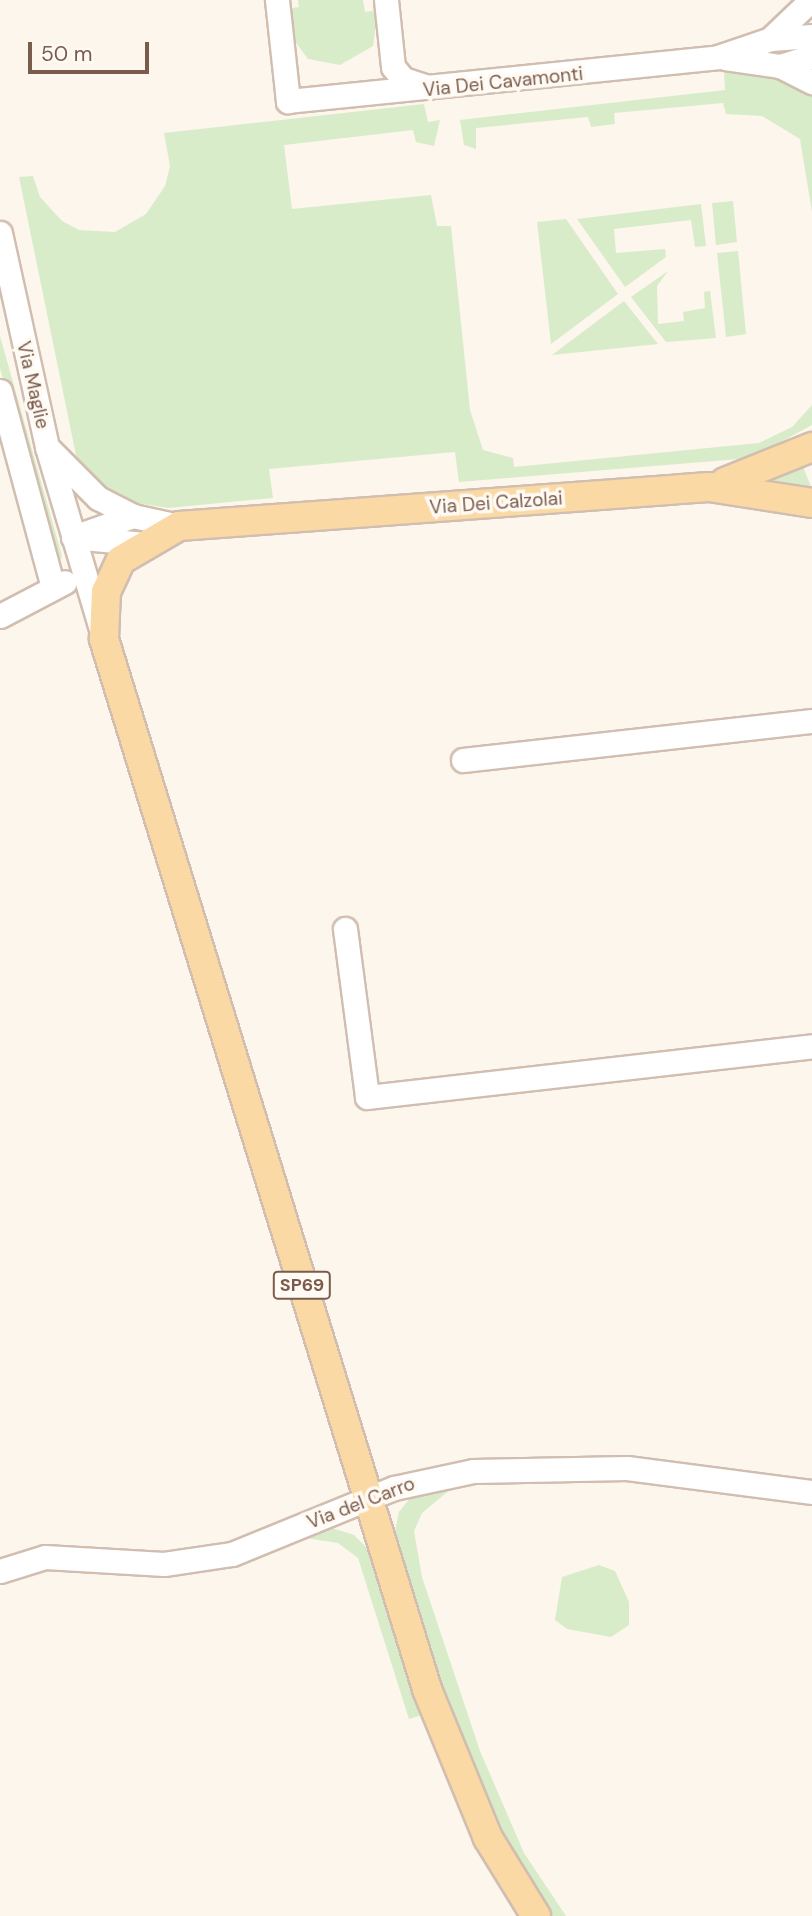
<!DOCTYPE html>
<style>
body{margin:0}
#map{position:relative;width:812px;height:1916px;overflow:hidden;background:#fdf6ec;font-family:"DM Sans",sans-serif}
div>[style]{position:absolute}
.green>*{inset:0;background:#d8ecc9}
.roads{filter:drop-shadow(2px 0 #d1beb0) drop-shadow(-2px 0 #d1beb0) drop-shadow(0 2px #d1beb0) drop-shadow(0 -2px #d1beb0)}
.minor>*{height:23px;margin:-11.5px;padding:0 11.5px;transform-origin:11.5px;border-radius:11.5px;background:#fff}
.major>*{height:28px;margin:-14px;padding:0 14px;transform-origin:14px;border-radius:14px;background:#fbd9a5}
span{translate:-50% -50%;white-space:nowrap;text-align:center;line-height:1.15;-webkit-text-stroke:7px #fffaf3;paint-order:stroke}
.shield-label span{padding:2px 5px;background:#fffaf3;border:2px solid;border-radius:5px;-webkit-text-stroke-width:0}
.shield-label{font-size:18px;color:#7a5c4d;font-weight:700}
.street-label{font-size:19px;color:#7a5c4d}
.scale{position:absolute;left:28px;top:42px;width:121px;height:32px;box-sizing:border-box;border:4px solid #7a5c4d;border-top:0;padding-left:9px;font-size:21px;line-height:24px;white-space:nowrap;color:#7a5c4d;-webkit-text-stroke:5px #fffaf3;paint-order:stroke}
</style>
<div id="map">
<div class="green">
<i style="clip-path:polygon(298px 0,363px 0,365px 12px,378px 10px,373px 46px,340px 65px,308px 59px,291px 36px,287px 9px,299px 7px)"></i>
<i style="clip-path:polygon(724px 71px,797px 82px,812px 95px,812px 212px,800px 139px,762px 116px,726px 114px,723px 103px,614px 113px,615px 124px,591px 127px,588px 117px,476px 128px,476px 149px,464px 145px,460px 120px,725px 90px)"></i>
<i style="clip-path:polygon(424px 104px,428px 122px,440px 120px,434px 146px,416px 142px,413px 130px,284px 145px,292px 209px,431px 195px,437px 226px,451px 226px,470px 410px,483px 450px,513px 458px,514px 467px,759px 443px,792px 427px,812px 405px,812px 425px,751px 458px,459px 482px,455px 452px,269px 469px,273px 498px,168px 508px,119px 500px,85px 474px,77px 460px,19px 177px,33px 176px,40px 197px,62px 221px,79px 230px,115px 232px,146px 214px,165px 186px,170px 166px,164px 133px)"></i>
<i style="clip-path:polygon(733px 201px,737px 242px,716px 245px,712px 203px)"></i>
<i style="clip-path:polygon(701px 204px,706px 246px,695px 247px,691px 220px,614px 229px,616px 253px,665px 249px,666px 257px,625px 287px,577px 219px)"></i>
<i style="clip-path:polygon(566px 219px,618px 294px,551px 344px,537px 222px)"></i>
<i style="clip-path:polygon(738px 251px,746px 334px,726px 337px,717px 253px)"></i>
<i style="clip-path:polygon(668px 271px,657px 286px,658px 324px,684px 321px,683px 312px,705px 308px,704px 292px,710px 291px,716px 338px,666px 342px,631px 297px)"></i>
<i style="clip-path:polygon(624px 301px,658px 344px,552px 355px)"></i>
<i style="clip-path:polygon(0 336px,62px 556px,56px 572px,0 368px)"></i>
<i style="clip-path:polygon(802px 464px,812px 489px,764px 482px,766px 479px)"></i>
<i style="clip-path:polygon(450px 1482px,452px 1488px,422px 1513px,414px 1531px,422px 1577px,480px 1751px,524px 1853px,566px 1916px,551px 1916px,500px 1835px,451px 1721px,394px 1536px,399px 1512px,414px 1493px)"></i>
<i style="clip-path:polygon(329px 1527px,354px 1535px,369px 1550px,422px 1715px,409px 1719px,358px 1558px,338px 1543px,293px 1536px)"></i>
<i style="clip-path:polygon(599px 1565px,615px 1571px,629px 1602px,629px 1625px,611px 1637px,567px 1629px,555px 1620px,562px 1577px)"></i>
</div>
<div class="roads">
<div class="minor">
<i style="left:277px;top:0;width:102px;rotate:83.8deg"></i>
<i style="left:288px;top:101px;width:432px;rotate:-5.8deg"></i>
<i style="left:718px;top:57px;width:56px;rotate:-18.8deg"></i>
<i style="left:771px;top:39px;width:41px;rotate:-4.2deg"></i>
<i style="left:386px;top:0;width:67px;rotate:84deg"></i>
<i style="left:393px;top:67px;width:16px;rotate:50deg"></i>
<i style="left:403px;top:79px;width:26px;rotate:18deg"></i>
<i style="left:771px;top:38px;width:55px;rotate:-43.5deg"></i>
<i style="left:725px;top:58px;width:56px;rotate:8.3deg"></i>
<i style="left:780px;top:66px;width:36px;rotate:27deg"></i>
<i style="left:780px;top:66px;width:34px;rotate:-17deg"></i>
<i style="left:0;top:233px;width:219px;rotate:77.6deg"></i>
<i style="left:47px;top:447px;width:187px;rotate:73.5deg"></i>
<i style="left:0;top:391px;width:203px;rotate:74.9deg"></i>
<i style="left:50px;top:450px;width:68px;rotate:45deg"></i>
<i style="left:98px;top:498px;width:39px;rotate:27deg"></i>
<i style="left:133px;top:516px;width:47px;rotate:12.3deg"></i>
<i style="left:73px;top:537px;width:71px;rotate:5.6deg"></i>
<i style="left:73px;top:537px;width:64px;rotate:-19.3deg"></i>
<i style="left:0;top:616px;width:73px;rotate:-27.6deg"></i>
<i style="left:463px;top:760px;width:351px;rotate:-6.4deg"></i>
<i style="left:345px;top:929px;width:169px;rotate:82.5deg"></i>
<i style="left:367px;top:1097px;width:448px;rotate:-6.5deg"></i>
<i style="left:0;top:1571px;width:47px;rotate:-17.3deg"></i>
<i style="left:45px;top:1557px;width:119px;rotate:3.4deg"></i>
<i style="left:164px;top:1564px;width:69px;rotate:-8.4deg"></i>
<i style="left:232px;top:1554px;width:175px;rotate:-22.2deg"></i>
<i style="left:394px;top:1488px;width:81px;rotate:-12.1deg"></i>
<i style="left:473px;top:1471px;width:154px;rotate:-1.1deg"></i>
<i style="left:627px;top:1468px;width:187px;rotate:7.4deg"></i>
</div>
<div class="major">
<i style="left:725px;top:482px;width:94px;rotate:-21.9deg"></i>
<i style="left:536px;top:1916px;width:92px;rotate:-121.6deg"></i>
<i style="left:488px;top:1838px;width:161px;rotate:-112.3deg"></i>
<i style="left:427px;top:1689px;width:1099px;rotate:-107.1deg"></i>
<i style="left:104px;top:639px;width:47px;rotate:-87.6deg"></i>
<i style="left:106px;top:592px;width:35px;rotate:-65deg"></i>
<i style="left:121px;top:560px;width:67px;rotate:-30.4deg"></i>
<i style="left:179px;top:526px;width:531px;rotate:-4.21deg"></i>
<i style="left:709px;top:487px;width:104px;rotate:8.8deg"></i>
</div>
</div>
<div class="shield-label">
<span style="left:302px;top:1285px">SP69</span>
</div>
<div class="street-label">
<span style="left:503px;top:82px;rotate:-6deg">Via Dei Cavamonti</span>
<span style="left:33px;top:385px;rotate:77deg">Via Maglie</span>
<span style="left:496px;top:503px;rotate:-4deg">Via Dei Calzolai</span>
<span style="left:361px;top:1503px;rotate:-21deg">Via del Carro</span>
</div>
<div class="scale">50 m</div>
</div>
